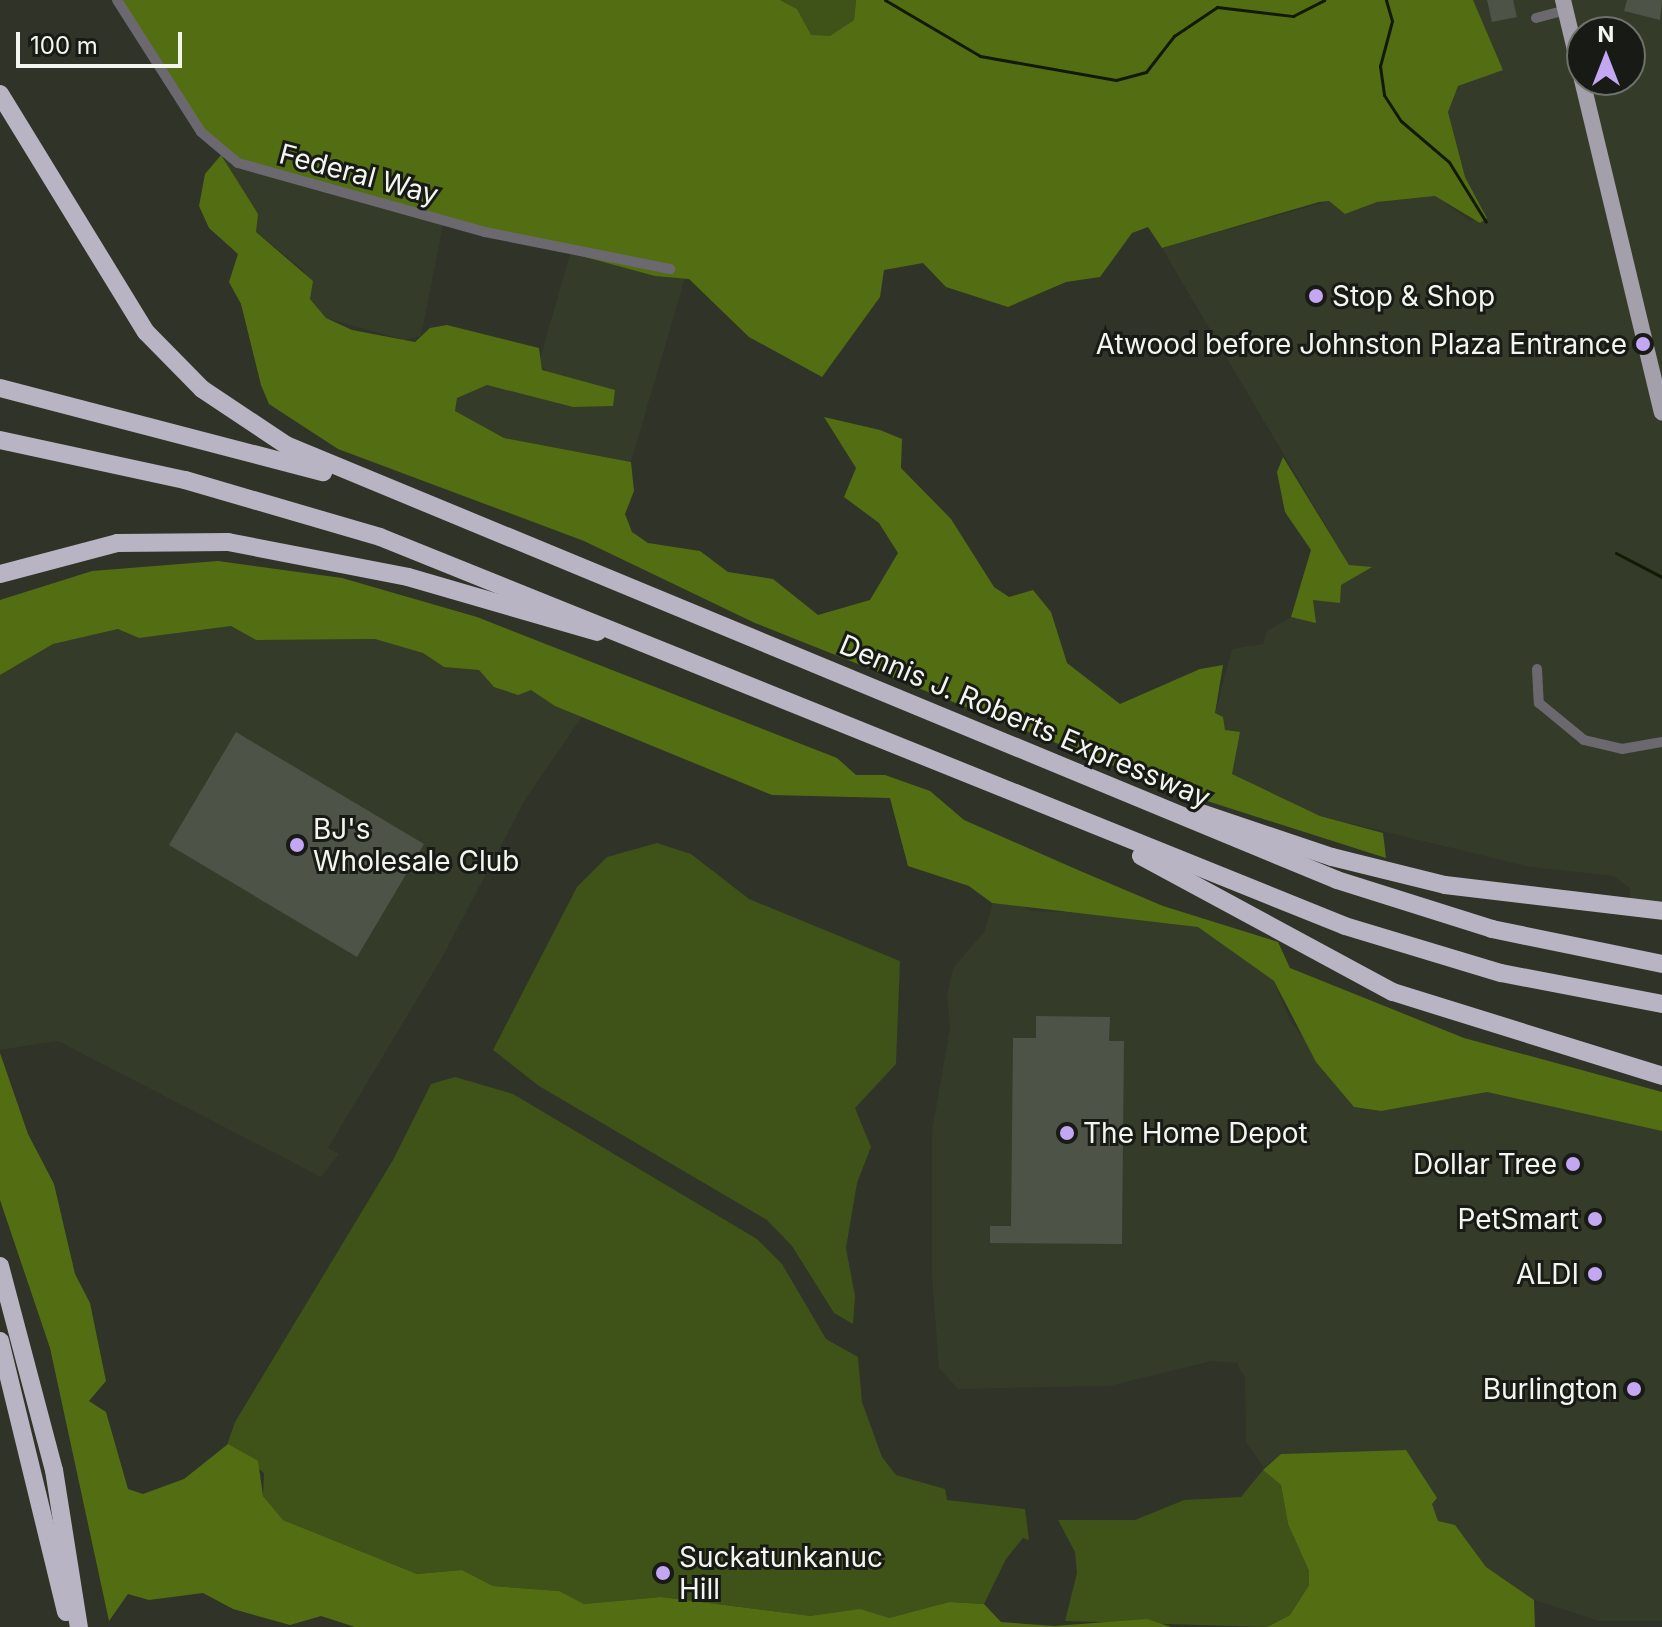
<!DOCTYPE html>
<style>
body{margin:0}
#map{position:relative;width:1662px;height:1627px;overflow:hidden;background:#2f3328;font-family:Inter,sans-serif}
div>[style]{position:absolute}
.built>*{inset:0;background:#343b29}
.green>*{inset:0;background:#3f5218}
.forest>*{inset:0;background:#536e12}
.stream>*{height:3px;margin:-1.5px;padding:0 1.5px;transform-origin:1.5px;border-radius:1.5px;background:#121b02}
.building>*{inset:0;background:#4e5347}
.minor>*{height:10px;margin:-5px;padding:0 5px;transform-origin:5px;border-radius:5px;background:#6b696f}
.primary>*{height:16px;margin:-8px;padding:0 8px;transform-origin:8px;border-radius:8px;background:#a39fab}
.motorway>*{height:18px;margin:-9px;padding:0 9px;transform-origin:9px;border-radius:9px;background:#b9b4c3}
.dots>*{width:22px;height:22px;translate:-50% -50%;box-sizing:border-box;border:4px solid #181a15;border-radius:50%}
span{translate:-50% -50%;white-space:nowrap;text-align:center;line-height:1.15;-webkit-text-stroke:6px #181a15;paint-order:stroke}
.street-label{font-size:28px;color:#f2f6ee}
.poi-label{font-size:28px;color:#f2f6ee}
.left{translate:0 -50%;text-align:left}
.right{translate:-100% -50%;text-align:right}
.north{position:absolute;left:1566px;top:16px;width:80px;height:80px;box-sizing:border-box;background:#181a15;border:2px solid #6f726c;border-radius:50%;rotate:0deg;font-size:22px;font-weight:700;line-height:32px;text-align:center;color:#f2f6ee}
.north::after{content:'';display:block;margin:auto;width:28px;height:36px;background:#c4a7f2;clip-path:polygon(50% 0,100% 100%,50% 72%,0 100%)}
.scale{position:absolute;left:16px;top:32px;width:166px;height:36px;box-sizing:border-box;border:4px solid #f2f6ee;border-top:0;padding-left:10px;font-size:24px;line-height:28px;white-space:nowrap;color:#f2f6ee;-webkit-text-stroke:6px #181a15;paint-order:stroke}
</style>
<div id="map">
<div class="built">
<i style="clip-path:polygon(evenodd,1473px 0,1662px 0,1662px 913px,1629px 912px,1630px 888px,1614px 876px,1530px 867px,1320px 816px,1232px 774px,1234px 760px,1215px 714px,1232px 649px,1263px 644px,1267px 631px,1291px 617px,1315px 621px,1313px 600px,1368px 568px,1349px 565px,1162px 248px,1329px 201px,1345px 214px,1377px 202px,1436px 196px,1470px 221px,1487px 217px,1465px 177px,1448px 112px,1458px 86px,1503px 69px,1473px 0,1582px 32px,1630px 32px,1630px 80px,1582px 80px,1582px 32px)"></i>
<i style="clip-path:polygon(221px 155px,444px 220px,421px 336px,404px 340px,326px 318px,310px 299px,304px 271px,256px 232px)"></i>
<i style="clip-path:polygon(570px 254px,685px 278px,631px 462px,504px 438px,455px 411px,457px 398px,487px 385px,573px 407px,539px 362px)"></i>
<i style="clip-path:polygon(231px 626px,256px 640px,375px 639px,423px 653px,444px 667px,479px 670px,495px 687px,531px 690px,582px 717px,526px 798px,443px 956px,328px 1148px,339px 1154px,321px 1177px,58px 1041px,0 1050px,0 675px,53px 644px,118px 629px,139px 638px)"></i>
<i style="clip-path:polygon(1011px 901px,1033px 911px,1129px 914px,1198px 927px,1274px 981px,1290px 1020px,1354px 1107px,1381px 1111px,1487px 1092px,1662px 1131px,1662px 1621px,1599px 1621px,1534px 1600px,1486px 1567px,1455px 1526px,1438px 1521px,1406px 1450px,1281px 1454px,1264px 1468px,1246px 1442px,1245px 1378px,1237px 1363px,1212px 1361px,1109px 1386px,958px 1389px,939px 1368px,932px 1277px,932px 1131px,950px 1027px,947px 995px,953px 968px,984px 932px,993px 903px)"></i>
</div>
<div class="green">
<i style="clip-path:polygon(780px 0,856px 0,854px 20px,831px 36px,811px 36px,797px 9px)"></i>
<i style="clip-path:polygon(657px 843px,691px 854px,749px 899px,900px 961px,896px 1064px,855px 1108px,871px 1147px,857px 1183px,846px 1248px,855px 1296px,853px 1324px,834px 1313px,792px 1246px,767px 1220px,539px 1086px,493px 1050px,577px 887px,607px 857px)"></i>
<i style="clip-path:polygon(455px 1077px,513px 1094px,757px 1239px,782px 1264px,826px 1339px,858px 1357px,862px 1402px,882px 1457px,896px 1475px,945px 1489px,947px 1500px,1025px 1509px,1029px 1540px,1023px 1538px,1006px 1559px,984px 1604px,949px 1602px,889px 1618px,811px 1616px,661px 1597px,584px 1604px,558px 1591px,493px 1586px,462px 1570px,417px 1574px,283px 1520px,263px 1496px,264px 1473px,227px 1445px,235px 1422px,393px 1160px,431px 1084px)"></i>
<i style="clip-path:polygon(1263px 1470px,1281px 1485px,1288px 1524px,1309px 1571px,1309px 1585px,1290px 1615px,1267px 1627px,1065px 1621px,1077px 1573px,1075px 1552px,1058px 1520px,1135px 1520px,1184px 1500px,1241px 1497px)"></i>
</div>
<div class="forest">
<i style="clip-path:polygon(117px 0,780px 0,797px 9px,811px 35px,830px 36px,854px 20px,856px 0,1473px 0,1503px 70px,1458px 86px,1448px 112px,1465px 177px,1487px 218px,1480px 223px,1435px 196px,1377px 202px,1345px 214px,1329px 201px,1319px 202px,1162px 248px,1148px 227px,1132px 233px,1100px 277px,1066px 282px,1008px 307px,946px 287px,923px 263px,884px 270px,880px 297px,822px 377px,749px 337px,689px 279px,655px 276px,249px 166px,195px 123px)"></i>
<i style="clip-path:polygon(221px 155px,258px 214px,256px 232px,313px 281px,310px 299px,326px 318px,352px 330px,415px 342px,430px 328px,447px 325px,539px 348px,542px 370px,615px 390px,613px 406px,573px 407px,487px 385px,457px 398px,455px 411px,504px 438px,631px 462px,634px 491px,625px 514px,632px 532px,648px 543px,700px 551px,728px 572px,773px 579px,818px 615px,870px 600px,898px 553px,879px 523px,844px 497px,856px 468px,824px 417px,880px 430px,902px 439px,901px 468px,951px 519px,994px 587px,1009px 597px,1033px 590px,1051px 612px,1067px 663px,1120px 704px,1200px 669px,1223px 665px,1215px 713px,1223px 717px,1225px 730px,1240px 732px,1232px 774px,1320px 816px,1383px 833px,1386px 858px,1179px 792px,755px 623px,584px 541px,338px 449px,269px 404px,261px 385px,241px 304px,229px 282px,238px 254px,209px 228px,199px 206px,205px 174px)"></i>
<i style="clip-path:polygon(1283px 457px,1349px 565px,1372px 567px,1341px 585px,1340px 603px,1313px 600px,1316px 623px,1291px 617px,1311px 550px,1285px 512px,1277px 472px)"></i>
<i style="clip-path:polygon(218px 561px,342px 578px,477px 617px,837px 758px,856px 775px,885px 775px,930px 791px,964px 820px,1078px 870px,1163px 906px,1278px 942px,1290px 968px,1464px 1038px,1662px 1092px,1662px 1131px,1487px 1092px,1381px 1111px,1354px 1107px,1316px 1062px,1274px 981px,1198px 927px,992px 903px,969px 886px,908px 866px,890px 798px,772px 795px,555px 706px,531px 690px,518px 695px,494px 687px,479px 670px,444px 667px,423px 653px,375px 639px,256px 640px,231px 626px,139px 638px,118px 629px,53px 644px,0 675px,0 600px,92px 571px)"></i>
<i style="clip-path:polygon(0 1053px,28px 1134px,54px 1184px,75px 1274px,90px 1303px,106px 1381px,89px 1401px,106px 1412px,128px 1489px,143px 1494px,184px 1479px,228px 1444px,258px 1461px,263px 1496px,283px 1520px,417px 1574px,462px 1570px,493px 1586px,559px 1591px,584px 1604px,661px 1597px,811px 1616px,860px 1609px,889px 1618px,949px 1602px,984px 1604px,1001px 1622px,1054px 1626px,1147px 1619px,1171px 1627px,355px 1627px,321px 1616px,290px 1625px,233px 1609px,203px 1593px,149px 1600px,128px 1594px,109px 1621px,50px 1348px,0 1200px)"></i>
<i style="clip-path:polygon(1406px 1450px,1437px 1498px,1432px 1504px,1438px 1521px,1455px 1525px,1486px 1567px,1534px 1600px,1535px 1627px,1267px 1627px,1290px 1615px,1309px 1585px,1309px 1571px,1288px 1524px,1281px 1485px,1263px 1470px,1281px 1454px)"></i>
</div>
<div class="stream">
<i style="left:885px;top:0;width:110px;rotate:30.5deg"></i>
<i style="left:980px;top:56px;width:138px;rotate:10deg"></i>
<i style="left:1116px;top:80px;width:31px;rotate:-15deg"></i>
<i style="left:1146px;top:72px;width:46px;rotate:-52.1deg"></i>
<i style="left:1174px;top:36px;width:52px;rotate:-34deg"></i>
<i style="left:1217px;top:7px;width:77px;rotate:6.8deg"></i>
<i style="left:1293px;top:16px;width:35px;rotate:-27deg"></i>
<i style="left:1386px;top:0;width:22px;rotate:74deg"></i>
<i style="left:1392px;top:21px;width:47px;rotate:104.9deg"></i>
<i style="left:1380px;top:66px;width:29px;rotate:82deg"></i>
<i style="left:1384px;top:95px;width:31px;rotate:57deg"></i>
<i style="left:1401px;top:121px;width:63px;rotate:40.5deg"></i>
<i style="left:1449px;top:162px;width:70px;rotate:58.3deg"></i>
<i style="left:1616px;top:553px;width:52px;rotate:27.6deg"></i>
</div>
<div class="building">
<i style="clip-path:polygon(1487px 0,1513px 0,1517px 17px,1492px 22px)"></i>
<i style="clip-path:polygon(1627px 0,1662px 0,1660px 20px,1624px 11px)"></i>
<i style="clip-path:polygon(236px 732px,424px 844px,357px 957px,169px 845px)"></i>
<i style="clip-path:polygon(1036px 1016px,1110px 1017px,1109px 1041px,1124px 1041px,1122px 1244px,990px 1243px,990px 1226px,1011px 1226px,1013px 1038px,1036px 1038px)"></i>
</div>
<div class="minor">
<i style="left:117px;top:0;width:156px;rotate:57.5deg"></i>
<i style="left:201px;top:132px;width:48px;rotate:40deg"></i>
<i style="left:238px;top:163px;width:256px;rotate:15.6deg"></i>
<i style="left:485px;top:232px;width:189px;rotate:11.3deg"></i>
<i style="left:1536px;top:18px;width:30px;rotate:-15deg"></i>
<i style="left:1537px;top:669px;width:34px;rotate:87deg"></i>
<i style="left:1539px;top:703px;width:58px;rotate:39.4deg"></i>
<i style="left:1584px;top:740px;width:39px;rotate:13deg"></i>
<i style="left:1622px;top:749px;width:41px;rotate:-9.9deg"></i>
</div>
<div class="primary">
<i style="left:1563px;top:0;width:81px;rotate:76.5deg"></i>
<i style="left:1582px;top:80px;width:342px;rotate:76.5deg"></i>
</div>
<div class="motorway">
<i style="left:0;top:94px;width:279px;rotate:58.5deg"></i>
<i style="left:146px;top:332px;width:80px;rotate:45.5deg"></i>
<i style="left:202px;top:389px;width:101px;rotate:33.7deg"></i>
<i style="left:286px;top:445px;width:1137px;rotate:22.48deg"></i>
<i style="left:1337px;top:880px;width:163px;rotate:17.5deg"></i>
<i style="left:1492px;top:929px;width:174px;rotate:11.6deg"></i>
<i style="left:0;top:388px;width:334px;rotate:14.6deg"></i>
<i style="left:0;top:440px;width:189px;rotate:12.2deg"></i>
<i style="left:185px;top:480px;width:203px;rotate:16.3deg"></i>
<i style="left:380px;top:537px;width:1040px;rotate:21.95deg"></i>
<i style="left:1345px;top:926px;width:163px;rotate:16.8deg"></i>
<i style="left:1501px;top:973px;width:164px;rotate:10.9deg"></i>
<i style="left:0;top:574px;width:121px;rotate:-14.8deg"></i>
<i style="left:117px;top:543px;width:111px;rotate:-0.5deg"></i>
<i style="left:228px;top:542px;width:183px;rotate:11deg"></i>
<i style="left:408px;top:577px;width:197px;rotate:16.2deg"></i>
<i style="left:1201px;top:813px;width:138px;rotate:18.6deg"></i>
<i style="left:1332px;top:857px;width:116px;rotate:13.9deg"></i>
<i style="left:1445px;top:885px;width:219px;rotate:6.8deg"></i>
<i style="left:1141px;top:856px;width:286px;rotate:28.4deg"></i>
<i style="left:1393px;top:992px;width:282px;rotate:17.3deg"></i>
<i style="left:0;top:1266px;width:211px;rotate:75.2deg"></i>
<i style="left:54px;top:1470px;width:159px;rotate:81deg"></i>
<i style="left:0;top:1341px;width:279px;rotate:76.3deg"></i>
</div>
<div class="dots">
<i style="left:1316px;top:296px;background:#c4a7f2"></i>
<i style="left:1643px;top:344px;background:#c4a7f2"></i>
<i style="left:297px;top:845px;background:#c4a7f2"></i>
<i style="left:1067px;top:1133px;background:#c4a7f2"></i>
<i style="left:1573px;top:1164px;background:#c4a7f2"></i>
<i style="left:1595px;top:1219px;background:#c4a7f2"></i>
<i style="left:1595px;top:1274px;background:#c4a7f2"></i>
<i style="left:1634px;top:1389px;background:#c4a7f2"></i>
<i style="left:663px;top:1573px;background:#c4a7f2"></i>
</div>
<div class="street-label">
<span style="left:359px;top:174px;rotate:15deg">Federal Way</span>
<span style="left:1025px;top:721px;rotate:23deg">Dennis J. Roberts Expressway</span>
</div>
<div class="poi-label">
<span class="left" style="left:1332px;top:296px">Stop &amp; Shop</span>
<span class="right" style="left:1627px;top:344px">Atwood before Johnston Plaza Entrance</span>
<span class="left" style="left:313px;top:845px">BJ's<br>Wholesale Club</span>
<span class="left" style="left:1083px;top:1133px">The Home Depot</span>
<span class="right" style="left:1557px;top:1164px">Dollar Tree</span>
<span class="right" style="left:1579px;top:1219px">PetSmart</span>
<span class="right" style="left:1579px;top:1274px">ALDI</span>
<span class="right" style="left:1618px;top:1389px">Burlington</span>
<span class="left" style="left:679px;top:1573px">Suckatunkanuc<br>Hill</span>
</div>
<div class="north">N</div>
<div class="scale">100 m</div>
</div>
